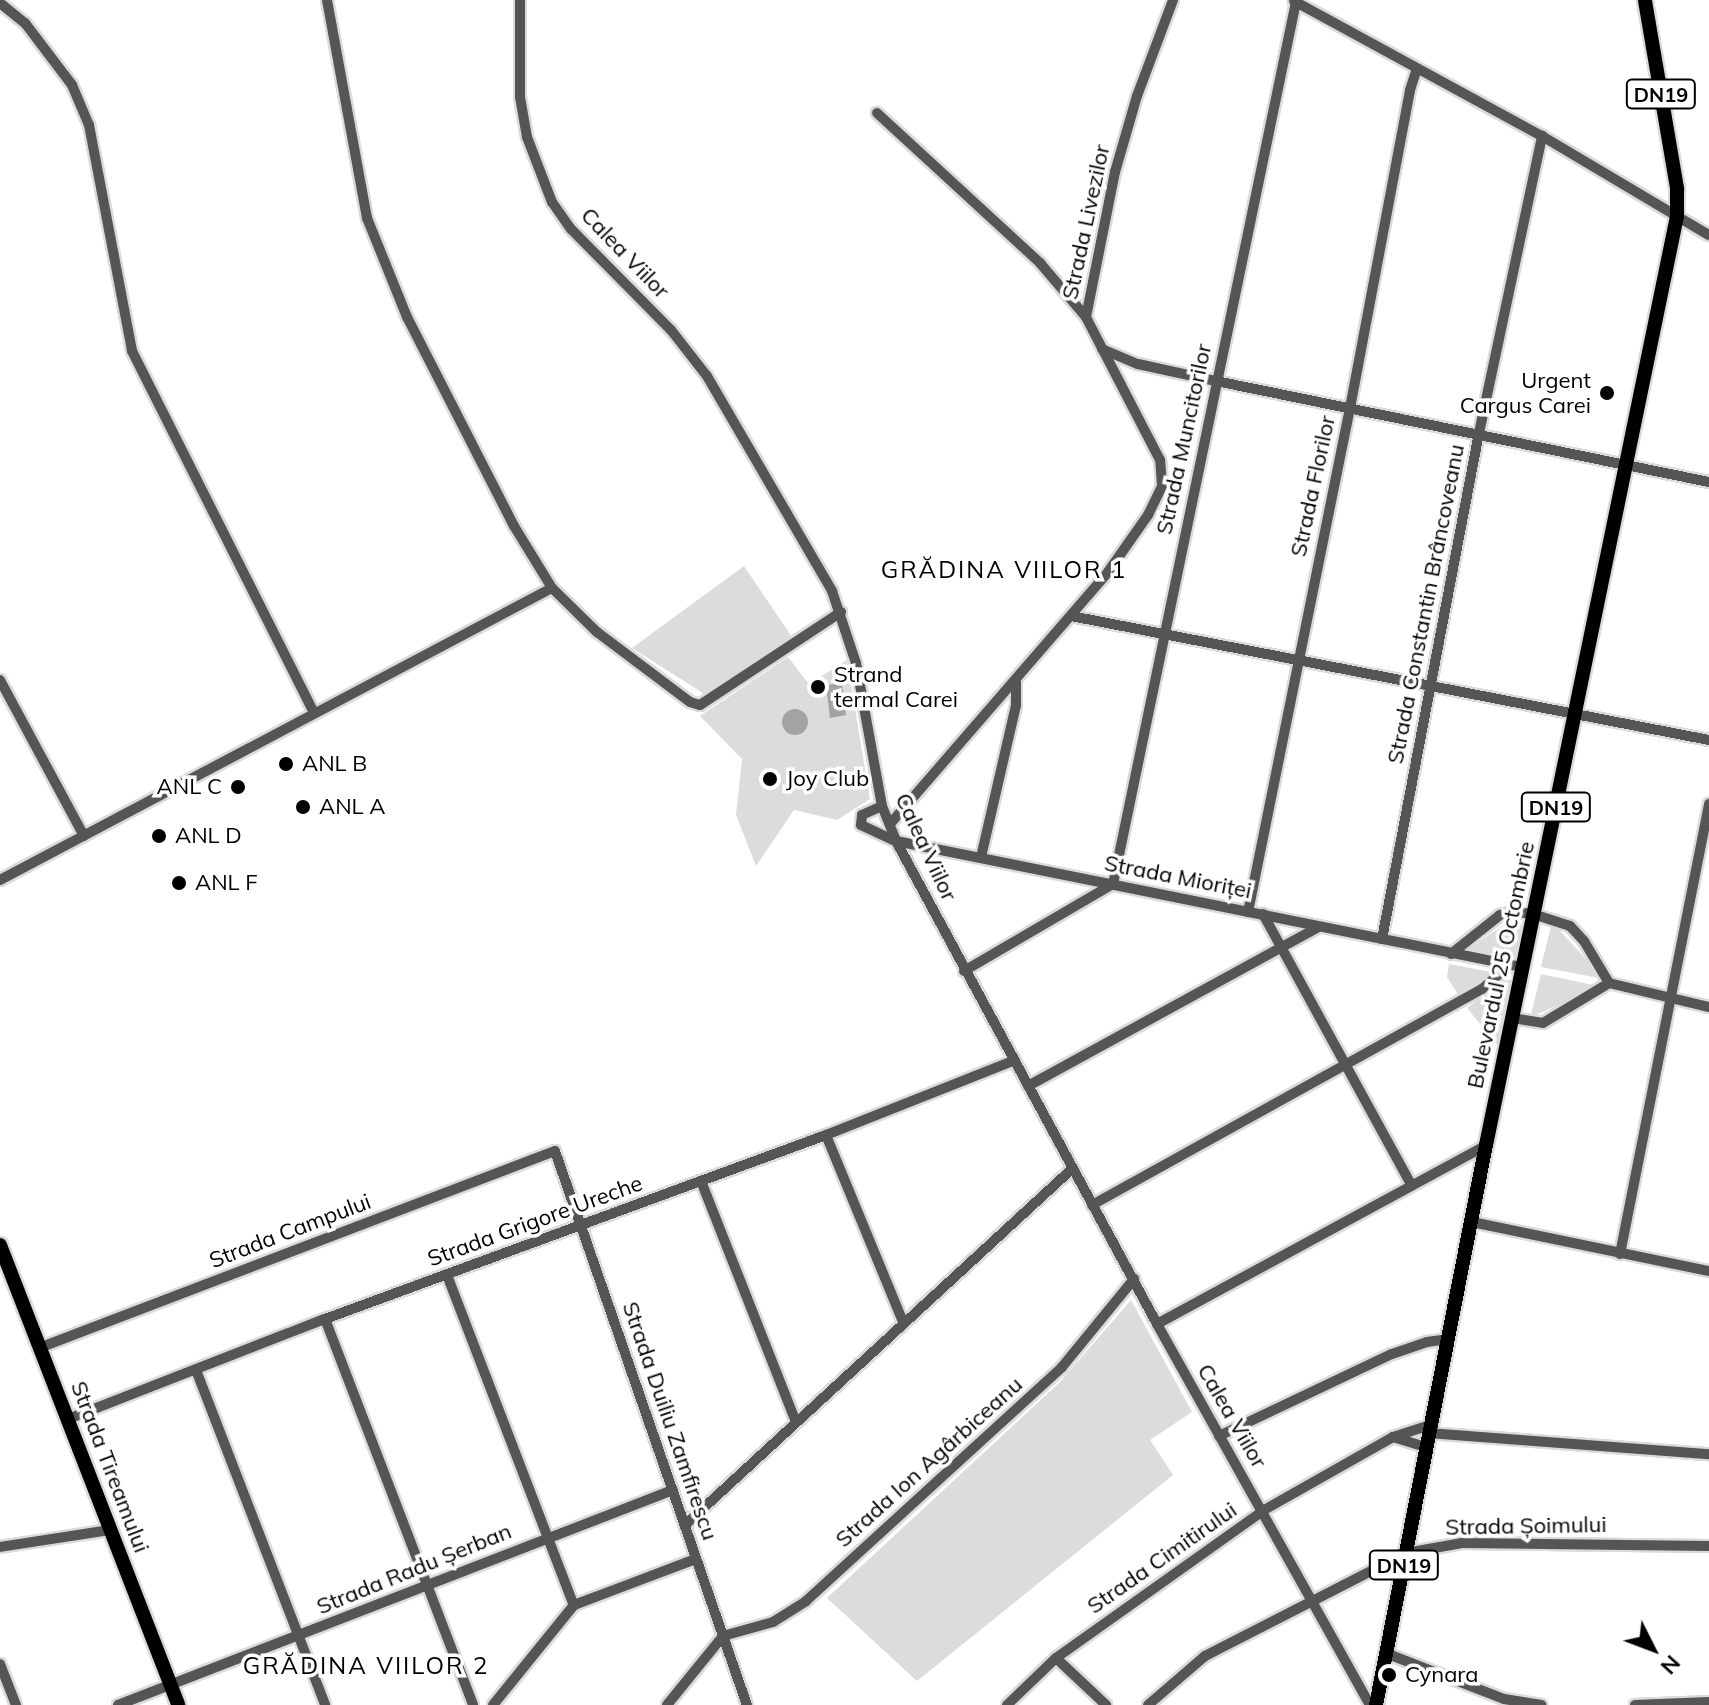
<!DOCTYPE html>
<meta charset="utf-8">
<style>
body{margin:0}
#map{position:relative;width:1709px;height:1705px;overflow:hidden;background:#fff;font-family:Mulish,sans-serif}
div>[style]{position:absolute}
.green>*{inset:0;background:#dcdcdc}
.water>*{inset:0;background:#a3a3a3}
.round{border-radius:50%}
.roads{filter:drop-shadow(2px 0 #dbdbdb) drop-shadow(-2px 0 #dbdbdb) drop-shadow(0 2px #dbdbdb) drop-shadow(0 -2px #dbdbdb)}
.minor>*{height:10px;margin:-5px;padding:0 5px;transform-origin:5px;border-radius:5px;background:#555}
.major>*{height:14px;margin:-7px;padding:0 7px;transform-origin:7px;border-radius:7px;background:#000}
.dots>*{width:22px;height:22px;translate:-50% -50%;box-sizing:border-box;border:4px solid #fff;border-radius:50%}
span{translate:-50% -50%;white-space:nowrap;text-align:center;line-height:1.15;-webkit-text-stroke:7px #fff;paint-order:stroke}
.shield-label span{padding:2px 6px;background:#fff;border:2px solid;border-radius:6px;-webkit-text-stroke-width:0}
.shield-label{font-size:20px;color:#000;font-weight:700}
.street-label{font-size:22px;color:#000}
.poi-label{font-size:22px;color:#000}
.right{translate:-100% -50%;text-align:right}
.left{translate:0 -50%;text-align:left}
.neighbourhood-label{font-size:24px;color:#000;letter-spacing:2px}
.north{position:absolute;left:1613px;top:1609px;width:80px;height:80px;-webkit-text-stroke:6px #fff;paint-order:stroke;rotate:132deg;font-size:22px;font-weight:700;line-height:32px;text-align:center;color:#000}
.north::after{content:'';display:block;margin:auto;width:28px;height:36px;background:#000;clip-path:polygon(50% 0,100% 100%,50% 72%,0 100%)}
</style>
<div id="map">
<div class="green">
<i style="clip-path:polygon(744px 566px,794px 640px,709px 697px,632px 648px)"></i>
<i style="clip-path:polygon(788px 657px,809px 684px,847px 660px,870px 799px,837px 820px,794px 810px,756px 866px,736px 815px,742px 759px,700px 716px)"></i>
<i style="clip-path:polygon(1508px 922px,1524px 925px,1517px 964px,1464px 952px)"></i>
<i style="clip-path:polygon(1552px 922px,1604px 979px,1541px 967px)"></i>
<i style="clip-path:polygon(1449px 964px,1497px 973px,1462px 1001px,1447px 977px)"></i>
<i style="clip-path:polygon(1541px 974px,1598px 986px,1530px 1018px)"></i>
<i style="clip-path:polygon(1507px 977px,1513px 979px,1498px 1046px,1467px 1008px)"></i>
<i style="clip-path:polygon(1131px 1300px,1192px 1412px,1150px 1440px,1173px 1475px,917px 1681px,827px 1598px,1059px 1383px)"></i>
</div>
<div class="water">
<i style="clip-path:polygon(842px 683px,846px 715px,830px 718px,826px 685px)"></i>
<i class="round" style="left:782px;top:709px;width:26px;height:26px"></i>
</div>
<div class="roads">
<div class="minor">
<i style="left:327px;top:0;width:222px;rotate:79.6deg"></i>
<i style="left:367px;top:218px;width:107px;rotate:68deg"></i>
<i style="left:407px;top:317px;width:235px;rotate:62.9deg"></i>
<i style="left:514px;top:526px;width:73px;rotate:58.5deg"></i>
<i style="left:552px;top:588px;width:63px;rotate:44.4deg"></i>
<i style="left:597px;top:632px;width:116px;rotate:37deg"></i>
<i style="left:690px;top:702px;width:10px;rotate:17deg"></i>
<i style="left:700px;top:705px;width:169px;rotate:-33.4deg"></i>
<i style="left:520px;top:0;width:97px;rotate:90deg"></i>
<i style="left:520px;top:97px;width:41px;rotate:80.1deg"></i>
<i style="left:527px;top:137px;width:70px;rotate:69deg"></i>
<i style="left:552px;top:202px;width:33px;rotate:55deg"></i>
<i style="left:571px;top:229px;width:142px;rotate:45.3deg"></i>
<i style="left:671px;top:330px;width:58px;rotate:52deg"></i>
<i style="left:707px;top:376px;width:249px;rotate:59.8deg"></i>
<i style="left:832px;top:591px;width:76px;rotate:71.6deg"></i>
<i style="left:856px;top:663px;width:145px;rotate:79.7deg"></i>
<i style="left:882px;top:806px;width:38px;rotate:68deg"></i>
<i style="left:896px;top:841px;width:549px;rotate:61.61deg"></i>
<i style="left:1157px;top:1324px;width:436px;rotate:60.8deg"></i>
<i style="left:1294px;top:1px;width:282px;rotate:28.6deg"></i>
<i style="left:1542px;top:136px;width:194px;rotate:30.7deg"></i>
<i style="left:0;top:3px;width:32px;rotate:39deg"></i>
<i style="left:25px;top:23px;width:78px;rotate:52.8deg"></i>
<i style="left:72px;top:85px;width:43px;rotate:67deg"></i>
<i style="left:89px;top:125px;width:230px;rotate:79.2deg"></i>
<i style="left:132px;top:351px;width:405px;rotate:63.3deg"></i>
<i style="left:877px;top:113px;width:222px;rotate:42.6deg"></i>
<i style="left:1040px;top:263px;width:71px;rotate:49.6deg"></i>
<i style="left:1102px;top:349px;width:39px;rotate:23deg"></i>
<i style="left:1138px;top:364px;width:80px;rotate:12.3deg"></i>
<i style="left:1216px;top:381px;width:503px;rotate:11.58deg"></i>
<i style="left:1071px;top:616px;width:650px;rotate:11deg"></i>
<i style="left:0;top:680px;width:177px;rotate:61.7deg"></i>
<i style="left:882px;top:806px;width:22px;rotate:156deg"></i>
<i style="left:862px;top:815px;width:10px;rotate:96deg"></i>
<i style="left:861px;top:825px;width:38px;rotate:25deg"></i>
<i style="left:896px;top:841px;width:639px;rotate:11.38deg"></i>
<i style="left:890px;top:824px;width:333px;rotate:-49.1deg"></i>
<i style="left:1108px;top:572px;width:70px;rotate:-54.9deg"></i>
<i style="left:1148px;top:515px;width:32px;rotate:-64deg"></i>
<i style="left:1162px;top:486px;width:26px;rotate:-94deg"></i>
<i style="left:1160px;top:460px;width:161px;rotate:-117.4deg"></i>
<i style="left:1086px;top:317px;width:148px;rotate:-78.7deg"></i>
<i style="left:1115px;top:172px;width:79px;rotate:-73.9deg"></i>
<i style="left:1137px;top:96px;width:103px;rotate:-69.4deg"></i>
<i style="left:981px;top:857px;width:156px;rotate:-77deg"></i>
<i style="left:1016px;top:705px;width:23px;rotate:-90deg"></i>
<i style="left:0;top:880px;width:624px;rotate:-27.88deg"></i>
<i style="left:1248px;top:912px;width:514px;rotate:-78.56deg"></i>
<i style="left:1350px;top:408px;width:324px;rotate:-79.3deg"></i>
<i style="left:1410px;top:90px;width:22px;rotate:-72deg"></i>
<i style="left:1263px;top:914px;width:307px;rotate:61.3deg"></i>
<i style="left:1382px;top:939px;width:515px;rotate:-79.15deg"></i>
<i style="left:1479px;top:433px;width:304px;rotate:-78deg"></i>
<i style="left:1451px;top:954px;width:63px;rotate:-38.5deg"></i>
<i style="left:1500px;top:915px;width:12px;rotate:-14deg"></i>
<i style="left:1512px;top:912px;width:21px;rotate:5deg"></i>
<i style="left:1533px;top:914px;width:39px;rotate:18deg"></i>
<i style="left:1570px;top:926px;width:21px;rotate:47deg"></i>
<i style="left:1584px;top:941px;width:49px;rotate:59.2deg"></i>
<i style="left:964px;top:971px;width:173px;rotate:-30.3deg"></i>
<i style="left:1113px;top:884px;width:901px;rotate:-78.28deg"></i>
<i style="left:1609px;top:983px;width:103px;rotate:13.5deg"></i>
<i style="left:1512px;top:1018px;width:31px;rotate:9deg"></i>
<i style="left:1543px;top:1023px;width:77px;rotate:-31.2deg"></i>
<i style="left:1028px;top:1086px;width:331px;rotate:-28.7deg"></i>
<i style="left:826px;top:1135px;width:202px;rotate:67.6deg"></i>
<i style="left:701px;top:1181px;width:257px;rotate:68.5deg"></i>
<i style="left:1092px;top:1205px;width:446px;rotate:-29deg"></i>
<i style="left:1482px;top:989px;width:35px;rotate:-41deg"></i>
<i style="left:1472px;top:1222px;width:242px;rotate:11.7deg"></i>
<i style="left:1620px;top:1254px;width:459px;rotate:-78.8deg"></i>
<i style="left:447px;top:1275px;width:354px;rotate:69deg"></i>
<i style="left:325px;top:1319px;width:413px;rotate:69deg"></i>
<i style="left:1157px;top:1324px;width:375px;rotate:-28.5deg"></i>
<i style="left:39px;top:1348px;width:552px;rotate:-20.9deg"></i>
<i style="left:555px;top:1151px;width:586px;rotate:70.89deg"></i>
<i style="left:196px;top:1370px;width:359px;rotate:68.9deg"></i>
<i style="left:68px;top:1419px;width:276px;rotate:-21.3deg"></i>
<i style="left:325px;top:1319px;width:534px;rotate:-20.17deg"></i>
<i style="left:826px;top:1135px;width:203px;rotate:-21.6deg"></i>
<i style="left:1428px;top:1433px;width:282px;rotate:4.3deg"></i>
<i style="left:1219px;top:1436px;width:191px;rotate:-25.4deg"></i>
<i style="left:1392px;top:1354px;width:37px;rotate:-19deg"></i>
<i style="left:1427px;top:1342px;width:21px;rotate:-8deg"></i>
<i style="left:1393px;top:1437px;width:34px;rotate:17deg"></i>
<i style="left:685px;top:1525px;width:527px;rotate:-42.62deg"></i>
<i style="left:0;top:1547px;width:111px;rotate:-8.8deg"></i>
<i style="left:723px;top:1636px;width:52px;rotate:-15.6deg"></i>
<i style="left:773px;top:1622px;width:39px;rotate:-32deg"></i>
<i style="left:806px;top:1601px;width:347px;rotate:-42.4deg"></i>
<i style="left:1062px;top:1367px;width:114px;rotate:-50.7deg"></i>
<i style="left:1388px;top:1654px;width:124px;rotate:21.2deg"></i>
<i style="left:1504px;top:1699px;width:38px;rotate:9deg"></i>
<i style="left:1056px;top:1658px;width:69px;rotate:43.2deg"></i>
<i style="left:0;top:1664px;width:44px;rotate:68.7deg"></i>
<i style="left:118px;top:1705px;width:595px;rotate:-21.18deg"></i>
<i style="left:493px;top:1705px;width:129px;rotate:-51deg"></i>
<i style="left:574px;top:1605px;width:130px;rotate:-20.7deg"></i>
<i style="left:667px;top:1705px;width:89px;rotate:-50.9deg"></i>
<i style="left:1007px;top:1705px;width:68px;rotate:-43.8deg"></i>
<i style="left:1056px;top:1658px;width:255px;rotate:-35.4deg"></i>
<i style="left:1264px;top:1510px;width:148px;rotate:-29.5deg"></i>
<i style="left:1393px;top:1437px;width:39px;rotate:-18deg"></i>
<i style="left:1148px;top:1705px;width:75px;rotate:-40.7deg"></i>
<i style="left:1205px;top:1656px;width:226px;rotate:-27.1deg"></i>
<i style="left:1406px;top:1553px;width:57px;rotate:-10.1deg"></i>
<i style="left:1462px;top:1543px;width:247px;rotate:0.7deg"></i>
<i style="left:1635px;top:1705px;width:74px;rotate:-2.3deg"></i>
</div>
<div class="major">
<i style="left:0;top:1245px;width:493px;rotate:68.8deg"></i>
<i style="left:1376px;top:1705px;width:571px;rotate:-78.89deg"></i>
<i style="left:1486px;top:1145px;width:948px;rotate:-78.38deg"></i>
<i style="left:1677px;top:216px;width:28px;rotate:-90deg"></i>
<i style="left:1677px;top:188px;width:191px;rotate:-99.7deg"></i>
</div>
</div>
<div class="dots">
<i style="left:1607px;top:393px;background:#000"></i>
<i style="left:818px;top:687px;background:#000"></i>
<i style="left:286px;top:764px;background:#000"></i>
<i style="left:770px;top:779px;background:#000"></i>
<i style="left:238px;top:787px;background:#000"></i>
<i style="left:303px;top:807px;background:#000"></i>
<i style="left:159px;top:836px;background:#000"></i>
<i style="left:179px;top:883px;background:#000"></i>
<i style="left:1389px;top:1675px;background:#000"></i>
</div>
<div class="shield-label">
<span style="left:1661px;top:94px">DN19</span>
<span style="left:1556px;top:807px">DN19</span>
<span style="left:1404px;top:1565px">DN19</span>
</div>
<div class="street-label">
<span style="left:1086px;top:222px;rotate:-78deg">Strada Livezilor</span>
<span style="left:625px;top:253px;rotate:46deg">Calea Viilor</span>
<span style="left:1184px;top:439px;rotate:-78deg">Strada Muncitorilor</span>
<span style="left:1313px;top:486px;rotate:-78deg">Strada Florilor</span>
<span style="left:1426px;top:604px;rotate:-79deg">Strada Constantin Brâncoveanu</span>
<span style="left:926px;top:847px;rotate:65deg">Calea Viilor</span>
<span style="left:1178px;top:877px;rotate:11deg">Strada Mioriței</span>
<span style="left:1501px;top:965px;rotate:-78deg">Bulevardul 25 Octombrie</span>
<span style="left:535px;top:1221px;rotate:-20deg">Strada Grigore Ureche</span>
<span style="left:290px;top:1231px;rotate:-21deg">Strada Campului</span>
<span style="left:1232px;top:1416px;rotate:60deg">Calea Viilor</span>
<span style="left:670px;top:1421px;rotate:71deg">Strada Duiliu Zamfirescu</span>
<span style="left:929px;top:1462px;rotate:-42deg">Strada Ion Agârbiceanu</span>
<span style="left:110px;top:1467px;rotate:69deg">Strada Tireamului</span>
<span style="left:1526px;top:1526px;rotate:-1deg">Strada Șoimului</span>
<span style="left:1162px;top:1558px;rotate:-35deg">Strada Cimitirului</span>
<span style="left:414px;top:1569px;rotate:-22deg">Strada Radu Șerban</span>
</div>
<div class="poi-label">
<span class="right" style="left:1591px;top:393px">Urgent<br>Cargus Carei</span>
<span class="left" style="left:834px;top:687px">Strand<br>termal Carei</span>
<span class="left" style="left:302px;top:764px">ANL B</span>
<span class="left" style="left:786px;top:779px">Joy Club</span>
<span class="right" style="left:222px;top:787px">ANL C</span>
<span class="left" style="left:319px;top:807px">ANL A</span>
<span class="left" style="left:175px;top:836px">ANL D</span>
<span class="left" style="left:195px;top:883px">ANL F</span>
<span class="left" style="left:1405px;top:1675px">Cynara</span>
</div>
<div class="neighbourhood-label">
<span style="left:1004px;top:570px">GRĂDINA VIILOR 1</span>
<span style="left:366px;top:1666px">GRĂDINA VIILOR 2</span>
</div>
<div class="north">N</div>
</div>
